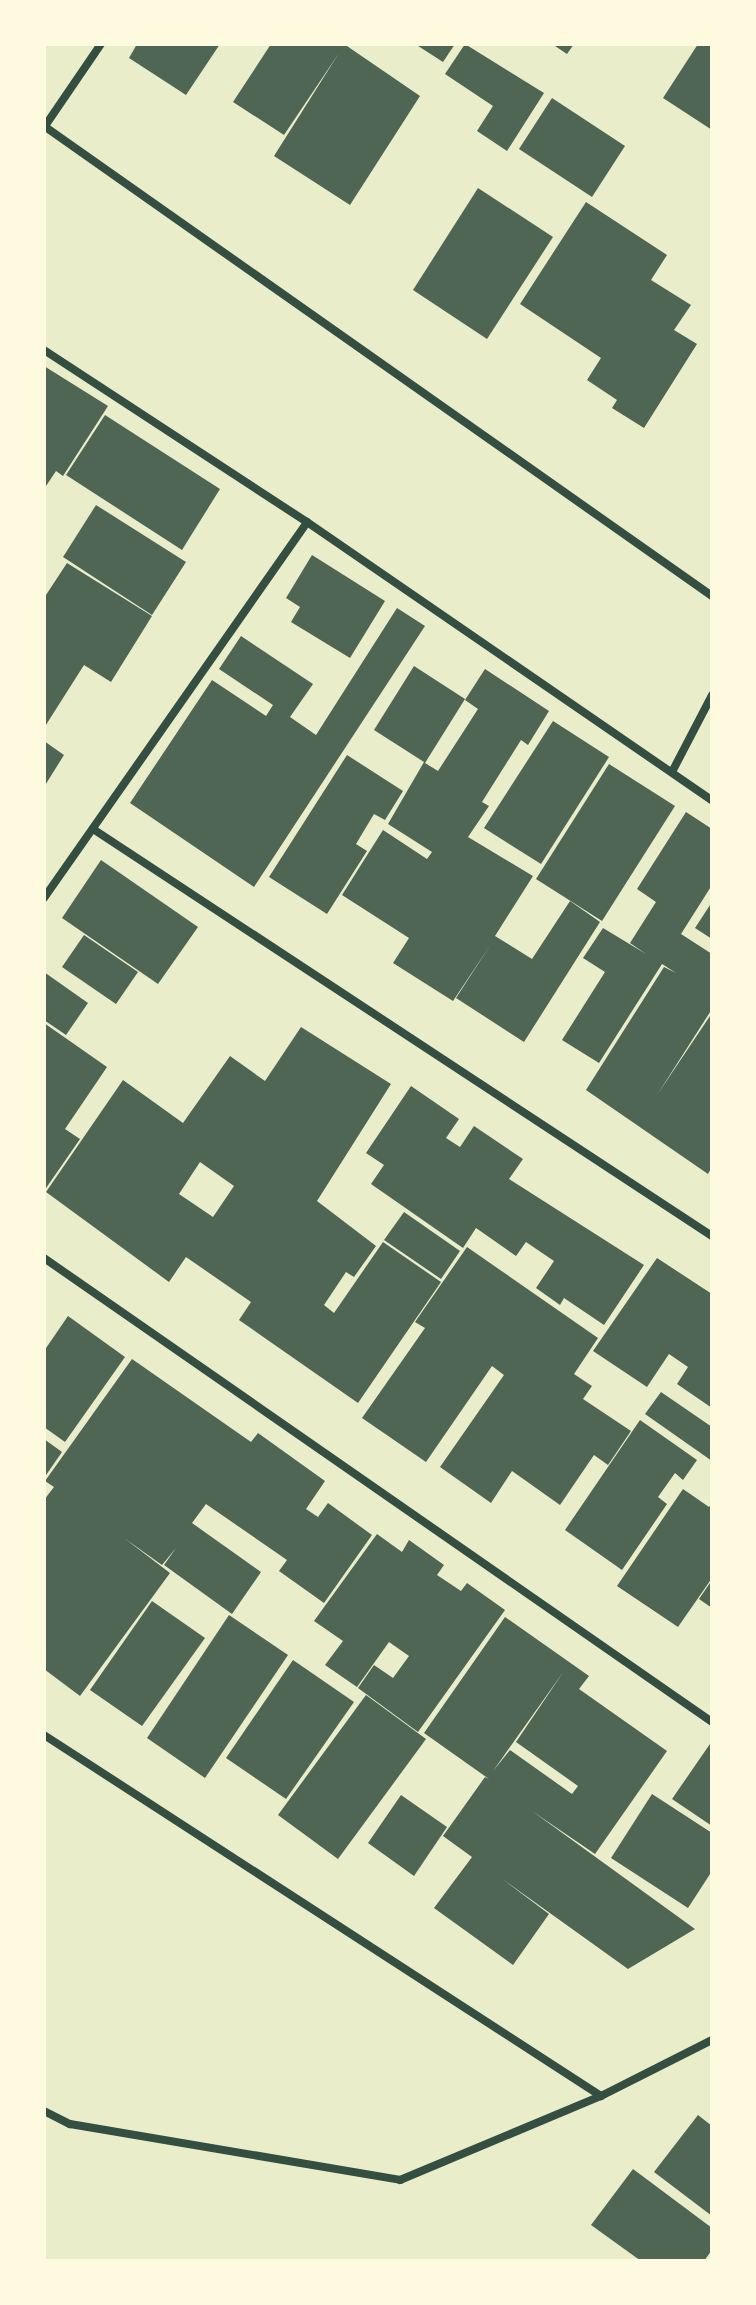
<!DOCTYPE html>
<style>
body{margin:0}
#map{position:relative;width:756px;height:2305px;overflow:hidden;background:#e9edc9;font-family:Raleway,sans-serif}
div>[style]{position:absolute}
.building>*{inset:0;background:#4f6655}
.minor>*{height:8px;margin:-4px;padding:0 4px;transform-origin:4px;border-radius:4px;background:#344e41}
span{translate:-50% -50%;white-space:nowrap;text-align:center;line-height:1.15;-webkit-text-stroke:7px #fefae0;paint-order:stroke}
.frame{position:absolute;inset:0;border:46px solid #fefae0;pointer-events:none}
</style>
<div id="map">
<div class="building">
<i style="clip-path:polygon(137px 44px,220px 44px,186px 95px,129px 58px)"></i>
<i style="clip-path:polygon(271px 44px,344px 44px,420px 96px,350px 205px,274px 156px,339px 53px,284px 135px,233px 102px)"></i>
<i style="clip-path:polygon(415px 44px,455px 44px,443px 62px)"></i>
<i style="clip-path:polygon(465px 44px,544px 93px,507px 151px,477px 131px,493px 106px,445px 74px)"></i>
<i style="clip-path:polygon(552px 44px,574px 44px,567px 54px)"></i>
<i style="clip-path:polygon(698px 44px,712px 44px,712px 130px,663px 98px)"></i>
<i style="clip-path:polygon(552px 98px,625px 146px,592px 197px,519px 149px)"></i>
<i style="clip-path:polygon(478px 188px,553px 237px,487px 339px,413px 290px)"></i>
<i style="clip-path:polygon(586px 202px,667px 255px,651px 280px,691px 305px,674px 330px,697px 344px,644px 428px,612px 408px,617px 400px,587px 380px,601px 358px,520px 304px)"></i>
<i style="clip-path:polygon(44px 366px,108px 406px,63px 476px,56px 471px,44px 489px)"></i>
<i style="clip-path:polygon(105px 415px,220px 489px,182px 550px,66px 475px)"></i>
<i style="clip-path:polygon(96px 505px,186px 562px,152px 615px,63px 557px)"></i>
<i style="clip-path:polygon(312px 555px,385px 601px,350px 658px,291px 622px,300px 607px,286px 598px)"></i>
<i style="clip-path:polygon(67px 563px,152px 616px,111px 682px,84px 665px,44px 728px,44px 598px)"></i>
<i style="clip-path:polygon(397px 608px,425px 626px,254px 887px,130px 803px,212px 680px,266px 716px,273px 705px,219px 669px,241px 636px,313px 684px,290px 717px,316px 735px)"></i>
<i style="clip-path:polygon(414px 666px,465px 699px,425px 763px,438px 771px,478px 709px,465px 700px,485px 669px,549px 711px,528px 745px,521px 740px,482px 802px,489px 806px,468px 837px,533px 876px,495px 936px,532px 959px,570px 901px,600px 922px,524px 1042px,456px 998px,491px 944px,453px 1001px,393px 963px,409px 938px,342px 895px,383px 830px,427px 859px,432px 852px,388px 824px,424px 762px,374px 730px)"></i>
<i style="clip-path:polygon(553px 721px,609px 757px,541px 864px,484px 828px)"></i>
<i style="clip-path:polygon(44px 741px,64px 755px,44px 787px)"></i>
<i style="clip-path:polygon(347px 755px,403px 791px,385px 820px,374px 814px,356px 844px,367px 851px,327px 914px,269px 877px)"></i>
<i style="clip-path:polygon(609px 764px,675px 806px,602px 921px,536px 879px)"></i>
<i style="clip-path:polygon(686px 812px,712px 829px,712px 885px,681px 934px,712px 954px,712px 1009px,657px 1095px,712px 1013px,712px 1167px,708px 1174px,586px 1090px,664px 967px,676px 973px,662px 964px,599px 1063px,562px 1040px,605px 972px,583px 958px,603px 928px,646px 954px,630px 943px,656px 902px,637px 889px)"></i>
<i style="clip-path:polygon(101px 860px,198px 927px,158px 984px,62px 918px)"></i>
<i style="clip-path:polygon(712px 902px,712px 939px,695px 928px)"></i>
<i style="clip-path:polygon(84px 935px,138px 972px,116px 1004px,62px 967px)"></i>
<i style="clip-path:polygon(44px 972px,88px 1003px,66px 1035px,44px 1020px)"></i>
<i style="clip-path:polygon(44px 1023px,107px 1067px,65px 1129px,80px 1139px,44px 1191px)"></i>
<i style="clip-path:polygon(evenodd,301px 1027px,391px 1084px,317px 1201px,376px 1246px,354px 1277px,346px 1272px,324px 1305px,334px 1313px,383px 1242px,441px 1282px,358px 1403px,239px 1320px,251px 1302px,186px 1257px,169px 1282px,46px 1192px,123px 1080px,183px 1123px,230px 1056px,265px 1081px,301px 1027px,200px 1162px,234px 1186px,213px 1217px,179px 1194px,200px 1162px)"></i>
<i style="clip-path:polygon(411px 1086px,459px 1119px,446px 1138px,460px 1147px,474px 1126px,523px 1159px,509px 1179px,644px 1265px,604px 1325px,564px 1298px,560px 1305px,536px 1288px,554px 1261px,526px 1242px,516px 1256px,476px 1228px,463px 1248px,371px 1184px,384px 1165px,366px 1153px)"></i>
<i style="clip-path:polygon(404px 1212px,460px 1251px,441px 1279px,384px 1240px)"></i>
<i style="clip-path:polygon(467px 1247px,598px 1338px,574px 1374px,592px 1386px,583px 1399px,631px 1431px,608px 1465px,594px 1455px,560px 1505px,512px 1471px,491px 1503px,440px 1467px,504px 1375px,492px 1366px,426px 1462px,362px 1418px,425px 1328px,415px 1322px)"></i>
<i style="clip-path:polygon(657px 1258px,712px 1294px,712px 1408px,677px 1384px,688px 1367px,669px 1354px,647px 1387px,593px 1351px)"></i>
<i style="clip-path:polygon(68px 1316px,125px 1357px,65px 1442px,44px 1427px,44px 1351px)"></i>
<i style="clip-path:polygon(132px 1359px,251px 1442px,258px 1433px,325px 1481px,306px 1509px,318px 1517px,328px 1503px,372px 1535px,324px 1603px,279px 1571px,287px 1560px,206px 1504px,192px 1523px,261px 1572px,232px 1614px,164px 1565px,176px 1548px,162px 1565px,124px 1538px,170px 1573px,80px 1696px,44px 1669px,44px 1500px,54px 1487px,45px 1481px)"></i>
<i style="clip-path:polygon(661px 1392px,712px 1427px,712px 1461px,645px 1414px)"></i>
<i style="clip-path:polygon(640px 1420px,697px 1460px,683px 1480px,675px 1473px,658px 1497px,667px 1504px,622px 1570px,565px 1530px)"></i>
<i style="clip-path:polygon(44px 1439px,62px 1452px,44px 1478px)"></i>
<i style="clip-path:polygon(683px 1489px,709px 1507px,712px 1503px,712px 1578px,678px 1627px,617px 1586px)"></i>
<i style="clip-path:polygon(377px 1534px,402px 1552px,409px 1540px,444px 1565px,437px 1575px,461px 1591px,467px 1583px,505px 1610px,418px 1732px,358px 1688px,374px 1665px,393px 1678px,409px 1656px,389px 1642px,357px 1687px,325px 1665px,343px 1641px,314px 1621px)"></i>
<i style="clip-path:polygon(712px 1580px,712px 1608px,699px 1599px)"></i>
<i style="clip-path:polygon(152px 1601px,205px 1638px,142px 1726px,90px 1690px)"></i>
<i style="clip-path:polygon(229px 1615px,288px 1655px,205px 1778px,147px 1738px)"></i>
<i style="clip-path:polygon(evenodd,505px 1617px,589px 1676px,579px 1689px,667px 1751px,595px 1854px,532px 1811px,695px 1929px,628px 1969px,501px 1878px,549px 1914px,513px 1965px,434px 1908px,472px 1857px,443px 1836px,485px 1777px,489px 1779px,424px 1733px,505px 1617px,564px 1671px,516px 1742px,578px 1786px,572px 1794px,510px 1750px,493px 1771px,564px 1671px)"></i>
<i style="clip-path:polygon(293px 1660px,354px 1702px,286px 1799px,226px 1758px)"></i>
<i style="clip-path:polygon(366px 1695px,426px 1739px,338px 1859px,278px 1815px)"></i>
<i style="clip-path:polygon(712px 1741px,712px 1826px,672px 1799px)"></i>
<i style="clip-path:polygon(652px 1794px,712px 1833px,712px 1871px,688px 1908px,611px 1858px)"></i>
<i style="clip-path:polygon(401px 1795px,447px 1827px,414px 1876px,368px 1843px)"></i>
<i style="clip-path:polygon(698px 2115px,712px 2126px,712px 2216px,654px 2172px)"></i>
<i style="clip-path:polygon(633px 2169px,712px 2228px,712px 2250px,704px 2261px,641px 2261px,591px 2225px)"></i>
</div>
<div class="minor">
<i style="left:44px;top:126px;width:817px;rotate:35.13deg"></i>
<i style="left:45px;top:126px;width:99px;rotate:-55.7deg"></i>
<i style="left:44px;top:350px;width:314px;rotate:33.2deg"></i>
<i style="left:307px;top:522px;width:491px;rotate:34.5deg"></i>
<i style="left:672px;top:772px;width:87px;rotate:-62.5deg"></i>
<i style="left:93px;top:829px;width:741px;rotate:33.33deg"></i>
<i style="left:44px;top:898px;width:459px;rotate:-55deg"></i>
<i style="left:44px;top:1258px;width:813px;rotate:34.78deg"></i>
<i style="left:44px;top:1735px;width:664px;rotate:32.95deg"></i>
<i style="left:44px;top:2111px;width:29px;rotate:27deg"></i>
<i style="left:70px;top:2124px;width:335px;rotate:9.6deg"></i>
<i style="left:400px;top:2180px;width:218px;rotate:-22.7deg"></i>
<i style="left:601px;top:2096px;width:124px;rotate:-26.8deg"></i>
</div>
<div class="frame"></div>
</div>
